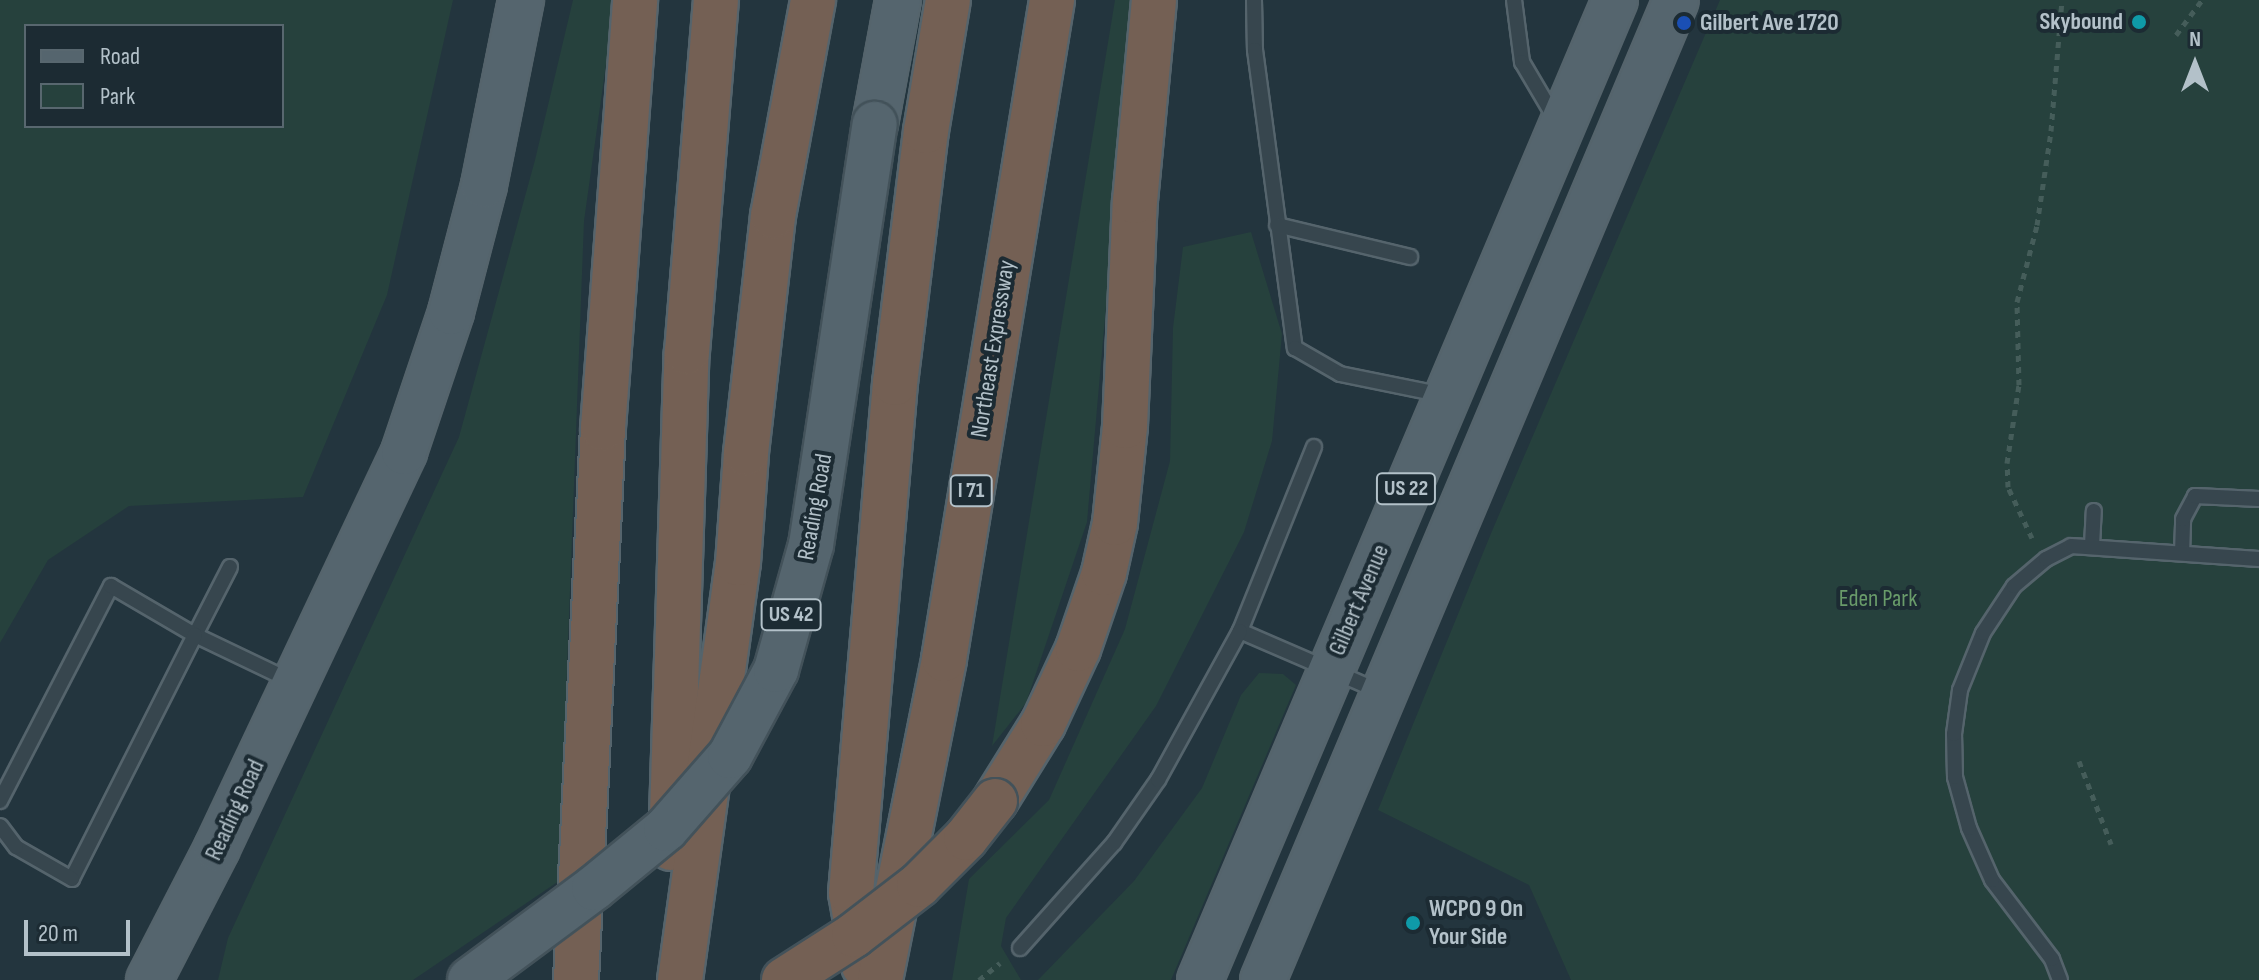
<!DOCTYPE html>
<style>
body{margin:0}
#map{position:relative;width:2259px;height:980px;overflow:hidden;background:#23353e;font-family:"Sofia Sans Condensed",sans-serif}
div>[style]{position:absolute}
.green>*{inset:0;background:#26413d}
.path>*{height:5px;margin-top:-2.5px;transform-origin:0;background:repeating-linear-gradient(90deg,#455d5a 0 6px,transparent 0 12px)}
.roads{filter:drop-shadow(2px 0 #55646c) drop-shadow(-2px 0 #55646c) drop-shadow(0 2px #55646c) drop-shadow(0 -2px #55646c)}
.lane>*{height:14px;margin:-7px;padding:0 7px;transform-origin:7px;border-radius:7px;background:#37464e}
.primary>*{height:44px;margin:-22px;padding:0 22px;transform-origin:22px;border-radius:22px;background:#55656e}
.highway>*{height:44px;margin:-22px;padding:0 22px;transform-origin:22px;border-radius:22px;background:#746054}
.bridges{filter:drop-shadow(2px 0 #43525a) drop-shadow(-2px 0 #43525a) drop-shadow(0 2px #43525a) drop-shadow(0 -2px #43525a)}
.primary-bridge>*{height:44px;margin:-22px;padding:0 22px;transform-origin:22px;border-radius:22px;background:#55656e}
.highway-bridge>*{height:44px;margin:-22px;padding:0 22px;transform-origin:22px;border-radius:22px;background:#746054}
.dots>*{width:22px;height:22px;translate:-50% -50%;box-sizing:border-box;border:4px solid #1c2b33;border-radius:50%}
span{translate:-50% -50%;white-space:nowrap;text-align:center;line-height:1.15;-webkit-text-stroke:8px #1c2b33;paint-order:stroke}
.shield-label span{padding:2px 6px;background:#1c2b33;border:2px solid;border-radius:6px;-webkit-text-stroke-width:0}
.shield-label{font-size:22px;color:#b3c1c9;font-weight:700}
.poi-label{font-size:24px;color:#b3c1c9;font-weight:700}
.right{translate:-100% -50%;text-align:right}
.left{translate:0 -50%;text-align:left}
.street-label{font-size:24px;color:#b3c1c9}
.park-label{font-size:24px;color:#699b6a}
.legend{position:absolute;left:24px;top:24px;width:260px;height:104px;box-sizing:border-box;background:#1c2b33;border:2px solid #58676f;margin:0;padding:10px 14px;list-style:none;font-size:24px;color:#b3c1c9}
.legend li{display:flex;align-items:center;gap:16px;height:40px}
.legend b{width:40px;border:2px solid #58676f}
.north{position:absolute;left:2155px;top:24px;width:80px;height:80px;-webkit-text-stroke:6px #1c2b33;paint-order:stroke;rotate:0deg;font-size:22px;font-weight:700;line-height:32px;text-align:center;color:#b3c1c9}
.north::after{content:'';display:block;margin:auto;width:28px;height:36px;background:#b3c1c9;clip-path:polygon(50% 0,100% 100%,50% 72%,0 100%)}
.scale{position:absolute;left:24px;top:920px;width:106px;height:36px;box-sizing:border-box;border:4px solid #b3c1c9;border-top:0;padding-left:10px;font-size:24px;line-height:28px;white-space:nowrap;color:#b3c1c9;-webkit-text-stroke:6px #1c2b33;paint-order:stroke}
</style>
<div id="map">
<div class="green">
<i style="clip-path:polygon(evenodd,0 0,453px 0,387px 295px,303px 497px,129px 506px,48px 560px,0 643px,0 0,26px 26px,282px 26px,282px 126px,26px 126px,26px 26px)"></i>
<i style="clip-path:polygon(573px 0,615px 0,584px 221px,559px 881px,413px 980px,218px 980px,228px 938px,459px 437px,535px 160px)"></i>
<i style="clip-path:polygon(1115px 0,1133px 0,1087px 522px,1026px 703px,992px 746px)"></i>
<i style="clip-path:polygon(1720px 0,2259px 0,2259px 980px,1571px 980px,1529px 885px,1378px 810px,1492px 531px)"></i>
<i style="clip-path:polygon(1251px 232px,1282px 334px,1272px 441px,1244px 532px,1156px 706px,1006px 918px,1001px 946px,1021px 980px,952px 980px,969px 879px,1049px 800px,1125px 629px,1170px 461px,1173px 328px,1183px 247px)"></i>
<i style="clip-path:polygon(1259px 673px,1283px 674px,1296px 685px,1171px 980px,1038px 980px,1134px 881px,1202px 788px,1241px 695px)"></i>
</div>
<div class="path">
<i style="left:2176px;top:35px;width:44px;rotate:-53.4deg"></i>
<i style="left:2032px;top:538px;width:56px;rotate:-115.2deg"></i>
<i style="left:2008px;top:487px;width:24px;rotate:-92deg"></i>
<i style="left:2007px;top:463px;width:79px;rotate:-81.3deg"></i>
<i style="left:2019px;top:385px;width:83px;rotate:-91.4deg"></i>
<i style="left:2017px;top:302px;width:80px;rotate:-75.4deg"></i>
<i style="left:2037px;top:225px;width:95px;rotate:-81.5deg"></i>
<i style="left:2051px;top:131px;width:131px;rotate:-85.2deg"></i>
<i style="left:2079px;top:761px;width:89px;rotate:68.9deg"></i>
<i style="left:979px;top:980px;width:27px;rotate:-39deg"></i>
</div>
<div class="roads">
<div class="lane">
<i style="left:1254px;top:0;width:50px;rotate:88.9deg"></i>
<i style="left:1255px;top:50px;width:301px;rotate:82.4deg"></i>
<i style="left:1295px;top:348px;width:52px;rotate:30deg"></i>
<i style="left:1340px;top:374px;width:105px;rotate:11.5deg"></i>
<i style="left:1514px;top:0;width:63px;rotate:82.6deg"></i>
<i style="left:1522px;top:62px;width:65px;rotate:59.5deg"></i>
<i style="left:1277px;top:225px;width:137px;rotate:13.5deg"></i>
<i style="left:1314px;top:447px;width:198px;rotate:111.9deg"></i>
<i style="left:1240px;top:631px;width:154px;rotate:23.4deg"></i>
<i style="left:2092px;top:545px;width:34px;rotate:-87deg"></i>
<i style="left:2182px;top:553px;width:34px;rotate:-88deg"></i>
<i style="left:2183px;top:519px;width:26px;rotate:-62deg"></i>
<i style="left:2195px;top:496px;width:64px;rotate:2.7deg"></i>
<i style="left:230px;top:567px;width:76px;rotate:117.2deg"></i>
<i style="left:195px;top:635px;width:106px;rotate:25.6deg"></i>
<i style="left:0;top:801px;width:242px;rotate:-62.7deg"></i>
<i style="left:111px;top:586px;width:97px;rotate:30.3deg"></i>
<i style="left:195px;top:635px;width:273px;rotate:116.8deg"></i>
<i style="left:72px;top:879px;width:64px;rotate:-150.3deg"></i>
<i style="left:16px;top:847px;width:26px;rotate:-127deg"></i>
<i style="left:1020px;top:948px;width:141px;rotate:-48.2deg"></i>
<i style="left:1114px;top:843px;width:77px;rotate:-55.1deg"></i>
<i style="left:1158px;top:780px;width:170px;rotate:-61.2deg"></i>
<i style="left:2060px;top:980px;width:22px;rotate:-111deg"></i>
<i style="left:2052px;top:959px;width:99px;rotate:-127.2deg"></i>
<i style="left:1992px;top:880px;width:57px;rotate:-113.9deg"></i>
<i style="left:1969px;top:828px;width:53px;rotate:-105.4deg"></i>
<i style="left:1955px;top:777px;width:43px;rotate:-91.3deg"></i>
<i style="left:1954px;top:734px;width:44px;rotate:-82.2deg"></i>
<i style="left:1960px;top:690px;width:61px;rotate:-68deg"></i>
<i style="left:1983px;top:633px;width:56px;rotate:-56.6deg"></i>
<i style="left:2014px;top:586px;width:42px;rotate:-40.2deg"></i>
<i style="left:2046px;top:559px;width:28px;rotate:-27deg"></i>
<i style="left:2071px;top:546px;width:188px;rotate:4deg"></i>
</div>
<div class="primary">
<i style="left:875px;top:124px;width:126px;rotate:-79.5deg"></i>
<i style="left:149px;top:980px;width:148px;rotate:-62.7deg"></i>
<i style="left:217px;top:848px;width:438px;rotate:-64.7deg"></i>
<i style="left:404px;top:452px;width:148px;rotate:-71.4deg"></i>
<i style="left:451px;top:312px;width:131px;rotate:-75.4deg"></i>
<i style="left:484px;top:185px;width:189px;rotate:-78.7deg"></i>
<i style="left:1200px;top:980px;width:1064px;rotate:-67.05deg"></i>
<i style="left:1263px;top:980px;width:1063px;rotate:-67.15deg"></i>
</div>
<div class="highway">
<i style="left:995px;top:801px;width:91px;rotate:-58.1deg"></i>
<i style="left:1043px;top:724px;width:83px;rotate:-65deg"></i>
<i style="left:1078px;top:649px;width:80px;rotate:-71.1deg"></i>
<i style="left:1104px;top:573px;width:51px;rotate:-77.6deg"></i>
<i style="left:1115px;top:523px;width:98px;rotate:-84.1deg"></i>
<i style="left:1125px;top:426px;width:225px;rotate:-87.5deg"></i>
<i style="left:1135px;top:201px;width:202px;rotate:-84.6deg"></i>
<i style="left:671px;top:848px;width:496px;rotate:-88.2deg"></i>
<i style="left:687px;top:352px;width:353px;rotate:-85.3deg"></i>
<i style="left:864px;top:966px;width:74px;rotate:-100.1deg"></i>
<i style="left:851px;top:893px;width:512px;rotate:-85.07deg"></i>
<i style="left:895px;top:383px;width:254px;rotate:-83deg"></i>
<i style="left:926px;top:131px;width:133px;rotate:-80.5deg"></i>
<i style="left:576px;top:980px;width:553px;rotate:-87.2deg"></i>
<i style="left:603px;top:428px;width:429px;rotate:-85.7deg"></i>
<i style="left:680px;top:980px;width:421px;rotate:-82.1deg"></i>
<i style="left:738px;top:563px;width:110px;rotate:-85.8deg"></i>
<i style="left:746px;top:453px;width:239px;rotate:-83.5deg"></i>
<i style="left:773px;top:216px;width:220px;rotate:-79.5deg"></i>
<i style="left:880px;top:980px;width:327px;rotate:-78.7deg"></i>
<i style="left:944px;top:659px;width:668px;rotate:-80.69deg"></i>
</div>
</div>
<div class="bridges">
<div class="primary-bridge">
<i style="left:470px;top:980px;width:154px;rotate:-36.6deg"></i>
<i style="left:594px;top:888px;width:93px;rotate:-39.3deg"></i>
<i style="left:666px;top:829px;width:97px;rotate:-48.8deg"></i>
<i style="left:730px;top:756px;width:98px;rotate:-61.9deg"></i>
<i style="left:776px;top:670px;width:130px;rotate:-74.4deg"></i>
<i style="left:811px;top:545px;width:426px;rotate:-81.4deg"></i>
</div>
<div class="highway-bridge">
<i style="left:784px;top:980px;width:83px;rotate:-32.7deg"></i>
<i style="left:854px;top:935px;width:82px;rotate:-37.6deg"></i>
<i style="left:919px;top:885px;width:66px;rotate:-45deg"></i>
<i style="left:966px;top:838px;width:47px;rotate:-51.9deg"></i>
</div>
</div>
<div class="dots">
<i style="left:2139px;top:22px;background:#0f9aa8"></i>
<i style="left:1684px;top:23px;background:#1a4fb4"></i>
<i style="left:1413px;top:923px;background:#0f9aa8"></i>
</div>
<div class="shield-label">
<span style="left:1406px;top:489px">US 22</span>
<span style="left:971px;top:491px">I 71</span>
<span style="left:791px;top:615px">US 42</span>
</div>
<div class="poi-label">
<span class="right" style="left:2123px;top:22px">Skybound</span>
<span class="left" style="left:1700px;top:23px">Gilbert Ave 1720</span>
<span class="left" style="left:1429px;top:923px">WCPO 9 On<br>Your Side</span>
</div>
<div class="street-label">
<span style="left:993px;top:349px;rotate:-81deg">Northeast Expressway</span>
<span style="left:815px;top:507px;rotate:-80deg">Reading Road</span>
<span style="left:1359px;top:600px;rotate:-67deg">Gilbert Avenue</span>
<span style="left:235px;top:810px;rotate:-65deg">Reading Road</span>
</div>
<div class="park-label">
<span style="left:1878px;top:599px">Eden Park</span>
</div>
<ul class="legend">
<li><b style="height:10px;background:#55656e"></b>Road</li>
<li><b style="height:22px;background:#26413d"></b>Park</li>
</ul>
<div class="north">N</div>
<div class="scale">20 m</div>
</div>
